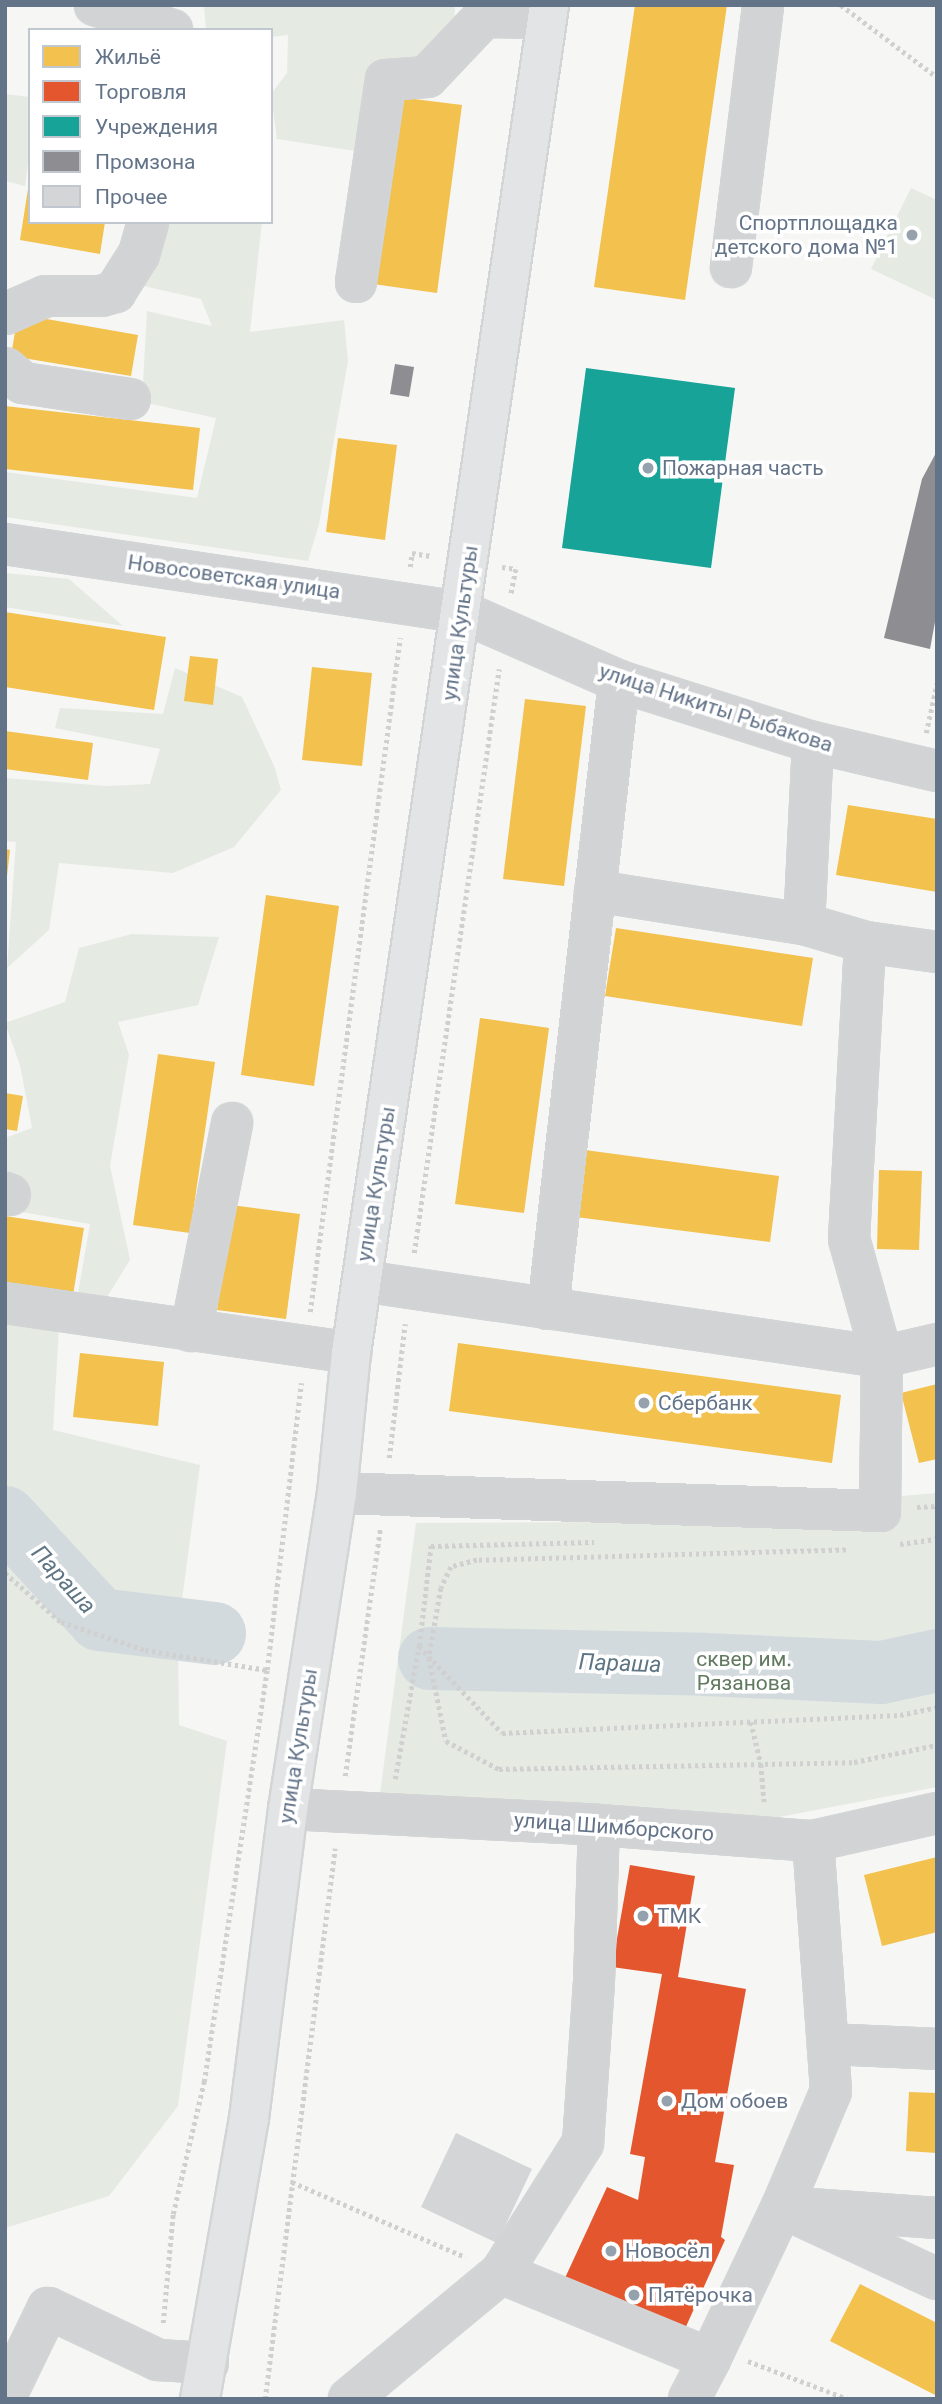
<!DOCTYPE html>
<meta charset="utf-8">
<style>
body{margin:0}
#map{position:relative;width:942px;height:2404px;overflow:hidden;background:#f6f6f5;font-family:Roboto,sans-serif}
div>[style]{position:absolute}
.green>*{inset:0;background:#e5eae3}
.homes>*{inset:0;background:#f2c14e}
.shops>*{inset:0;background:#e4572e}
.public>*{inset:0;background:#17a398}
.industry>*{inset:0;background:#8d8d92}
.river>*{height:63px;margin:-31.5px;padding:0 31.5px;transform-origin:31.5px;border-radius:31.5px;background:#d3dade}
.building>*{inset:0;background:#d4d5d6}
.path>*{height:4.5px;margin-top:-2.25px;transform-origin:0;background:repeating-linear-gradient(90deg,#d0d0d0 0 3.5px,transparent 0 7px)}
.roads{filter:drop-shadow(2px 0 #d2d4d5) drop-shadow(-2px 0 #d2d4d5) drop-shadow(0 2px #d2d4d5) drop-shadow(0 -2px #d2d4d5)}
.minor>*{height:38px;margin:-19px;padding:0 19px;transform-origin:19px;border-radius:19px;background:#d2d3d4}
.major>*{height:38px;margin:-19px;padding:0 19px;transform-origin:19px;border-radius:19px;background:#e3e4e5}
.dots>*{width:19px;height:19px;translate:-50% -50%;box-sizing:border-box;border:4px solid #fff;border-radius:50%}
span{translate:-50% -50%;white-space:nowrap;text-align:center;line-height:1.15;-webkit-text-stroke:7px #fff;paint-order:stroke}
.poi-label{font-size:21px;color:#637388}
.right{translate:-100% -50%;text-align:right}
.left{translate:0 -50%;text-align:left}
.street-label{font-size:21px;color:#637388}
.park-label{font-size:21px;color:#61795f}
.water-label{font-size:23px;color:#5f7584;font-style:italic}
.frame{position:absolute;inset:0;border:7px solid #637388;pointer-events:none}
.legend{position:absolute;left:28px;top:28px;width:245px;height:196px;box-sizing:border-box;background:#fff;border:2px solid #c1c7cf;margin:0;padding:9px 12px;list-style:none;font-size:21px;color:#637388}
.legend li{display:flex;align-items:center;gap:14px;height:35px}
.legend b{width:35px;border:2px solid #c1c7cf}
</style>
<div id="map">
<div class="green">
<i style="clip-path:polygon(204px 5px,455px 5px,454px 28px,395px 92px,355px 151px,277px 139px,271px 94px,287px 73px,288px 35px,271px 37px,271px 30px,206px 30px)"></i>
<i style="clip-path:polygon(5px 94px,30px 97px,30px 148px,25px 186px,5px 181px)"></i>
<i style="clip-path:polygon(911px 188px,937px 200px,937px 300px,871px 269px)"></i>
<i style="clip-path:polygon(139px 222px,262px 222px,250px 332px,344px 320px,348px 361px,319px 524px,308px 561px,5px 517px,5px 472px,197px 498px,216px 418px,142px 402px,147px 311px,212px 326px,201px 299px,126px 282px)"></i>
<i style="clip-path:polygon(5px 573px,69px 579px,123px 626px,5px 607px)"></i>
<i style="clip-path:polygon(175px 668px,242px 697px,275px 768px,281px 790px,234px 847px,173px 873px,59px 863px,49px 930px,7px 968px,16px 842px,5px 841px,5px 778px,107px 786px,150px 784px,160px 749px,55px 728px,60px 708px,163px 714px)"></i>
<i style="clip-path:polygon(132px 934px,219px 937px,198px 1005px,118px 1022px,129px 1055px,110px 1166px,130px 1260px,87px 1329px,77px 1299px,90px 1224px,5px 1209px,5px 1138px,32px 1128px,20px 1065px,5px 1023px,65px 1002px,79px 948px)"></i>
<i style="clip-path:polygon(5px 1321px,59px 1327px,53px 1430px,200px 1465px,179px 1622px,100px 1614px,5px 1510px)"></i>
<i style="clip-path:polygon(937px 1493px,937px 1787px,758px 1821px,380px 1794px,416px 1523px,855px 1521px,867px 1499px)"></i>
<i style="clip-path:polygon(5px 1523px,96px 1622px,178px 1635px,179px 1725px,227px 1741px,178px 2106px,109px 2196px,5px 2228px)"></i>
</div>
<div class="homes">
<i style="clip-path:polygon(635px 5px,727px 5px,685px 300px,594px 287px)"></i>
<i style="clip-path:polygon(398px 97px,462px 105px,437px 293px,373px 284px)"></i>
<i style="clip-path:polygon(28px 189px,30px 222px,105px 222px,100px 254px,20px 240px)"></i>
<i style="clip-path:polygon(18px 314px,138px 335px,131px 376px,11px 356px)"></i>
<i style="clip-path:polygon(5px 406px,200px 428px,193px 490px,5px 469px)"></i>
<i style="clip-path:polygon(338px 438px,397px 445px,385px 540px,326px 532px)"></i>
<i style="clip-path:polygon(5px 612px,166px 637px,154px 710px,5px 687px)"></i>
<i style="clip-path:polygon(190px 656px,218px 659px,213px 705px,184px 701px)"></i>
<i style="clip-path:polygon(312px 667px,372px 673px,362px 766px,302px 760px)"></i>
<i style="clip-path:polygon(525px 699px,586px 706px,564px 886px,503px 879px)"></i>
<i style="clip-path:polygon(5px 731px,93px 743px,88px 780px,5px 769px)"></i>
<i style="clip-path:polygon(848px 805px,937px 819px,937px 892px,836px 875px)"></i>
<i style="clip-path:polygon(5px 849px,10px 850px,7px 876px,5px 876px)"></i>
<i style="clip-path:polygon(266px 895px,339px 906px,314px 1086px,241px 1075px)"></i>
<i style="clip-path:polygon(616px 928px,813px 958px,802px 1026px,605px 996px)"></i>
<i style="clip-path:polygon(480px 1018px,549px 1028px,524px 1213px,455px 1204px)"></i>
<i style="clip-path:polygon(158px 1054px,215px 1062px,190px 1233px,133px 1225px)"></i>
<i style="clip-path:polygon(5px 1093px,23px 1096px,17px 1131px,5px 1129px)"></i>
<i style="clip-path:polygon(585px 1150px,779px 1176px,770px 1242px,576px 1217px)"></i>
<i style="clip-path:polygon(879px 1170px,922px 1171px,919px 1250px,877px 1249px)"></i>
<i style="clip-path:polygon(231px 1205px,300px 1214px,286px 1319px,217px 1310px)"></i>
<i style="clip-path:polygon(5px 1216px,84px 1228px,73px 1295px,5px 1285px)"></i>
<i style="clip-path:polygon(458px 1343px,841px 1395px,832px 1463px,449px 1411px)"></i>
<i style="clip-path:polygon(80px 1353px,164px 1362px,158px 1426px,73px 1417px)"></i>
<i style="clip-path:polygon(937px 1384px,937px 1459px,919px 1463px,901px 1393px)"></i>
<i style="clip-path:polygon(937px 1857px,937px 1932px,882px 1946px,864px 1875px)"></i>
<i style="clip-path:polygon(909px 2092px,937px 2093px,937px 2153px,906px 2151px)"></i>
<i style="clip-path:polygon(860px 2284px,937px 2323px,937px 2396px,830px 2341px)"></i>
</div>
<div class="shops">
<i style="clip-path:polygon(630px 1865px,695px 1876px,678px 1977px,746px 1989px,715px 2162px,734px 2165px,721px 2237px,725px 2240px,684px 2331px,565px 2278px,607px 2187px,638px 2200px,645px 2157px,630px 2154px,662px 1974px,612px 1967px)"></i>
</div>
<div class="public">
<i style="clip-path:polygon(586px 368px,735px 388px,711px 568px,562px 548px)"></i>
</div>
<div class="industry">
<i style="clip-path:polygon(395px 364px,414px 367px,409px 397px,390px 394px)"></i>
<i style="clip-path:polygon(937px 451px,937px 611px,930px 649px,884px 638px,922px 479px)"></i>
</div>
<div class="river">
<i style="left:5px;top:1517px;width:139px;rotate:47.3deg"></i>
<i style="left:99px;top:1619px;width:116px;rotate:6.9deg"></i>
<i style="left:429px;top:1658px;width:276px;rotate:1.2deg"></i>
<i style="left:705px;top:1664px;width:176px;rotate:2.6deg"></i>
<i style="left:881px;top:1672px;width:57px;rotate:-12.1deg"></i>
</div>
<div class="building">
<i style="clip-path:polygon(456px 2133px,532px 2169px,497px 2243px,421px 2207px)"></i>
</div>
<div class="path">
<i style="left:841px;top:5px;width:120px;rotate:36.9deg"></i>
<i style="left:410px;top:567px;width:14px;rotate:-82deg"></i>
<i style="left:412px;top:553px;width:19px;rotate:9deg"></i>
<i style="left:502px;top:567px;width:14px;rotate:8deg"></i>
<i style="left:516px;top:569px;width:26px;rotate:101deg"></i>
<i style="left:926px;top:733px;width:51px;rotate:-77.6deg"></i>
<i style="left:414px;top:1253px;width:590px;rotate:-81.72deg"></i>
<i style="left:310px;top:1312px;width:680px;rotate:-82.39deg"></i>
<i style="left:389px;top:1458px;width:135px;rotate:-83.2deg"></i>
<i style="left:917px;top:1507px;width:20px;rotate:-3deg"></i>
<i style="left:900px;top:1544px;width:37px;rotate:-8deg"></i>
<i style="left:846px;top:1550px;width:369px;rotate:178.4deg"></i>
<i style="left:477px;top:1560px;width:27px;rotate:165deg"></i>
<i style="left:451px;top:1567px;width:23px;rotate:115deg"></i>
<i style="left:441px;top:1588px;width:71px;rotate:99.7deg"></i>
<i style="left:429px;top:1658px;width:85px;rotate:78.4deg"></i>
<i style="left:446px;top:1741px;width:60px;rotate:27.8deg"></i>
<i style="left:499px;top:1769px;width:355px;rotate:-1.1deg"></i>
<i style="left:854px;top:1762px;width:85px;rotate:-11.6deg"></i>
<i style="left:5px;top:1573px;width:74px;rotate:41.2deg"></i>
<i style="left:61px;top:1622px;width:89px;rotate:18.4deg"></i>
<i style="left:145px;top:1650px;width:124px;rotate:9.3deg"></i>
<i style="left:419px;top:1646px;width:101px;rotate:-83.2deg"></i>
<i style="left:431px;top:1546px;width:163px;rotate:-1.4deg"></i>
<i style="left:751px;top:1722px;width:43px;rotate:76.6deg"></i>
<i style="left:761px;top:1764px;width:38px;rotate:85deg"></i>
<i style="left:345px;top:1776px;width:249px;rotate:-81.9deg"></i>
<i style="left:395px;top:1779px;width:135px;rotate:-79.8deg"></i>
<i style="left:419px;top:1646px;width:120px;rotate:46.3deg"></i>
<i style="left:502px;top:1733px;width:398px;rotate:-2.6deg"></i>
<i style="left:900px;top:1715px;width:38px;rotate:-12deg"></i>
<i style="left:292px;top:2182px;width:189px;rotate:23.4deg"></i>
<i style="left:163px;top:2323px;width:109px;rotate:-84.8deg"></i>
<i style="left:173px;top:2214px;width:136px;rotate:-76.8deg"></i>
<i style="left:204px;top:2082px;width:417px;rotate:-81.3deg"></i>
<i style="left:267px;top:1670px;width:289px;rotate:-83.2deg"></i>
<i style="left:748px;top:2361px;width:107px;rotate:20.8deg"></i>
<i style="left:265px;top:2399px;width:555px;rotate:-82.76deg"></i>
</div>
<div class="roads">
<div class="minor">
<i style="left:95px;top:5px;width:81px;rotate:18deg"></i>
<i style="left:731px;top:267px;width:264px;rotate:-83deg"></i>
<i style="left:356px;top:282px;width:204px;rotate:-81.6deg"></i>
<i style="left:386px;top:80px;width:41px;rotate:-4.2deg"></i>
<i style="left:427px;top:77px;width:83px;rotate:-46.5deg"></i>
<i style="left:484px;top:17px;width:62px;rotate:0.9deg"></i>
<i style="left:5px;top:314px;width:45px;rotate:-23.7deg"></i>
<i style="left:46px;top:296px;width:55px"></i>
<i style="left:101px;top:296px;width:15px;rotate:-16deg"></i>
<i style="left:115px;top:292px;width:45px;rotate:-57.7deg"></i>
<i style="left:139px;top:254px;width:33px;rotate:-74deg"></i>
<i style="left:5px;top:368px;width:23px;rotate:40deg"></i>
<i style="left:23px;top:383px;width:108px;rotate:8.5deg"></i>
<i style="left:5px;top:544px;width:462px;rotate:8.5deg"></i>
<i style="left:462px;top:612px;width:171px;rotate:23.7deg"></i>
<i style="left:619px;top:681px;width:203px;rotate:17.5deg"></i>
<i style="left:813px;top:742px;width:127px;rotate:13.2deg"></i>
<i style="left:813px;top:742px;width:182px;rotate:92.8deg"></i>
<i style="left:804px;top:924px;width:64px;rotate:16.4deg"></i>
<i style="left:865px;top:942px;width:73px;rotate:7.9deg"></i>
<i style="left:595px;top:891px;width:212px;rotate:9deg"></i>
<i style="left:5px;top:1193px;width:5px;rotate:22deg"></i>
<i style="left:362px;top:1281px;width:526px;rotate:8.32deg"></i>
<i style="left:882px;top:1357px;width:57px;rotate:-13.3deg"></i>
<i style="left:5px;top:1303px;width:350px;rotate:8.2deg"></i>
<i style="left:548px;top:1309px;width:632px;rotate:-83.55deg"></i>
<i style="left:191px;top:1331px;width:212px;rotate:-78.8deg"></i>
<i style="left:337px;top:1493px;width:543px;rotate:1.9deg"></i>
<i style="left:880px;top:1511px;width:154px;rotate:-89.3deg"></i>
<i style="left:882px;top:1357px;width:123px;rotate:-105.6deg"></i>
<i style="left:849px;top:1239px;width:297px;rotate:-86.9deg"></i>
<i style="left:288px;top:1809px;width:311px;rotate:2.9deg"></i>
<i style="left:599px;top:1825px;width:215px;rotate:4.3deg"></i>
<i style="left:813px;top:1841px;width:127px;rotate:-12.7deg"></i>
<i style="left:828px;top:2044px;width:109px;rotate:2.6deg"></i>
<i style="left:937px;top:2218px;width:155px;rotate:-175.9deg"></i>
<i style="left:782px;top:2207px;width:171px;rotate:24.9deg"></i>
<i style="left:501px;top:2273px;width:226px;rotate:22.4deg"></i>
<i style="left:710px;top:2359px;width:168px;rotate:-64.7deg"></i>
<i style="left:782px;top:2207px;width:126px;rotate:-67.1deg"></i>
<i style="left:831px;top:2091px;width:251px;rotate:-94.1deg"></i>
<i style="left:5px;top:2397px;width:99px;rotate:-64.2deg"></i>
<i style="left:48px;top:2308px;width:122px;rotate:25.3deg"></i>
<i style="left:158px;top:2360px;width:50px;rotate:3.4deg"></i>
<i style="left:349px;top:2399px;width:197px;rotate:-39.7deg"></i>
<i style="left:501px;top:2273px;width:154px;rotate:-57.8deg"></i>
<i style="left:583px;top:2143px;width:161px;rotate:-86.1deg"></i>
<i style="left:594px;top:1982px;width:157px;rotate:-88.2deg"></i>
<i style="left:689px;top:2399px;width:45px;rotate:-62.3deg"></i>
</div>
<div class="major">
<i style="left:200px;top:2399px;width:285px;rotate:-80.1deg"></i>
<i style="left:249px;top:2118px;width:311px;rotate:-82.8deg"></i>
<i style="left:288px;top:1809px;width:320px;rotate:-81.2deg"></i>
<i style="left:337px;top:1493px;width:141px;rotate:-84.3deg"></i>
<i style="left:351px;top:1353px;width:1362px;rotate:-81.64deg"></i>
</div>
</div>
<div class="dots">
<i style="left:912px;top:235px;background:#96a1ae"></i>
<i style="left:648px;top:468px;background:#96a1ae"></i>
<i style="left:644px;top:1403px;background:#96a1ae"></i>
<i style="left:643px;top:1916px;background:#96a1ae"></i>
<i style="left:667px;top:2101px;background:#96a1ae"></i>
<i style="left:611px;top:2251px;background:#96a1ae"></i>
<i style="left:634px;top:2295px;background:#96a1ae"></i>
</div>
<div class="poi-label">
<span class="right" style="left:898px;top:235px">Спортплощадка<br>детского дома №1</span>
<span class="left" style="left:662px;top:468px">Пожарная часть</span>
<span class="left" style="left:658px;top:1403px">Сбербанк</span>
<span class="left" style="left:657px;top:1916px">ТМК</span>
<span class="left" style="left:681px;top:2101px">Дом обоев</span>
<span class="left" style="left:625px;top:2251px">Новосёл</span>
<span class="left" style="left:648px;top:2295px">Пятёрочка</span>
</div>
<div class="street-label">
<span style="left:234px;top:577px;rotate:8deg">Новосоветская улица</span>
<span style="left:460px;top:623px;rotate:-82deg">улица Культуры</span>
<span style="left:716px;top:708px;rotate:18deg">улица Никиты Рыбакова</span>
<span style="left:376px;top:1184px;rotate:-81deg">улица Культуры</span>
<span style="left:298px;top:1746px;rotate:-81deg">улица Культуры</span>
<span style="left:614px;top:1827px;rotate:4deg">улица Шимборского</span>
</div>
<div class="park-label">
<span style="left:744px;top:1671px">сквер им.<br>Рязанова</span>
</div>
<div class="water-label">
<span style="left:63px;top:1580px;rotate:48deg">Параша</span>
<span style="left:620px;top:1664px;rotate:2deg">Параша</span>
</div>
<div class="frame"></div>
<ul class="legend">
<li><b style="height:19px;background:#f2c14e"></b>Жильё</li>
<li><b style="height:19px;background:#e4572e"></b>Торговля</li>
<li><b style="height:19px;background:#17a398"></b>Учреждения</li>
<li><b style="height:19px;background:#8d8d92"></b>Промзона</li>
<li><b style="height:19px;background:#d4d5d6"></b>Прочее</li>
</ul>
</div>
